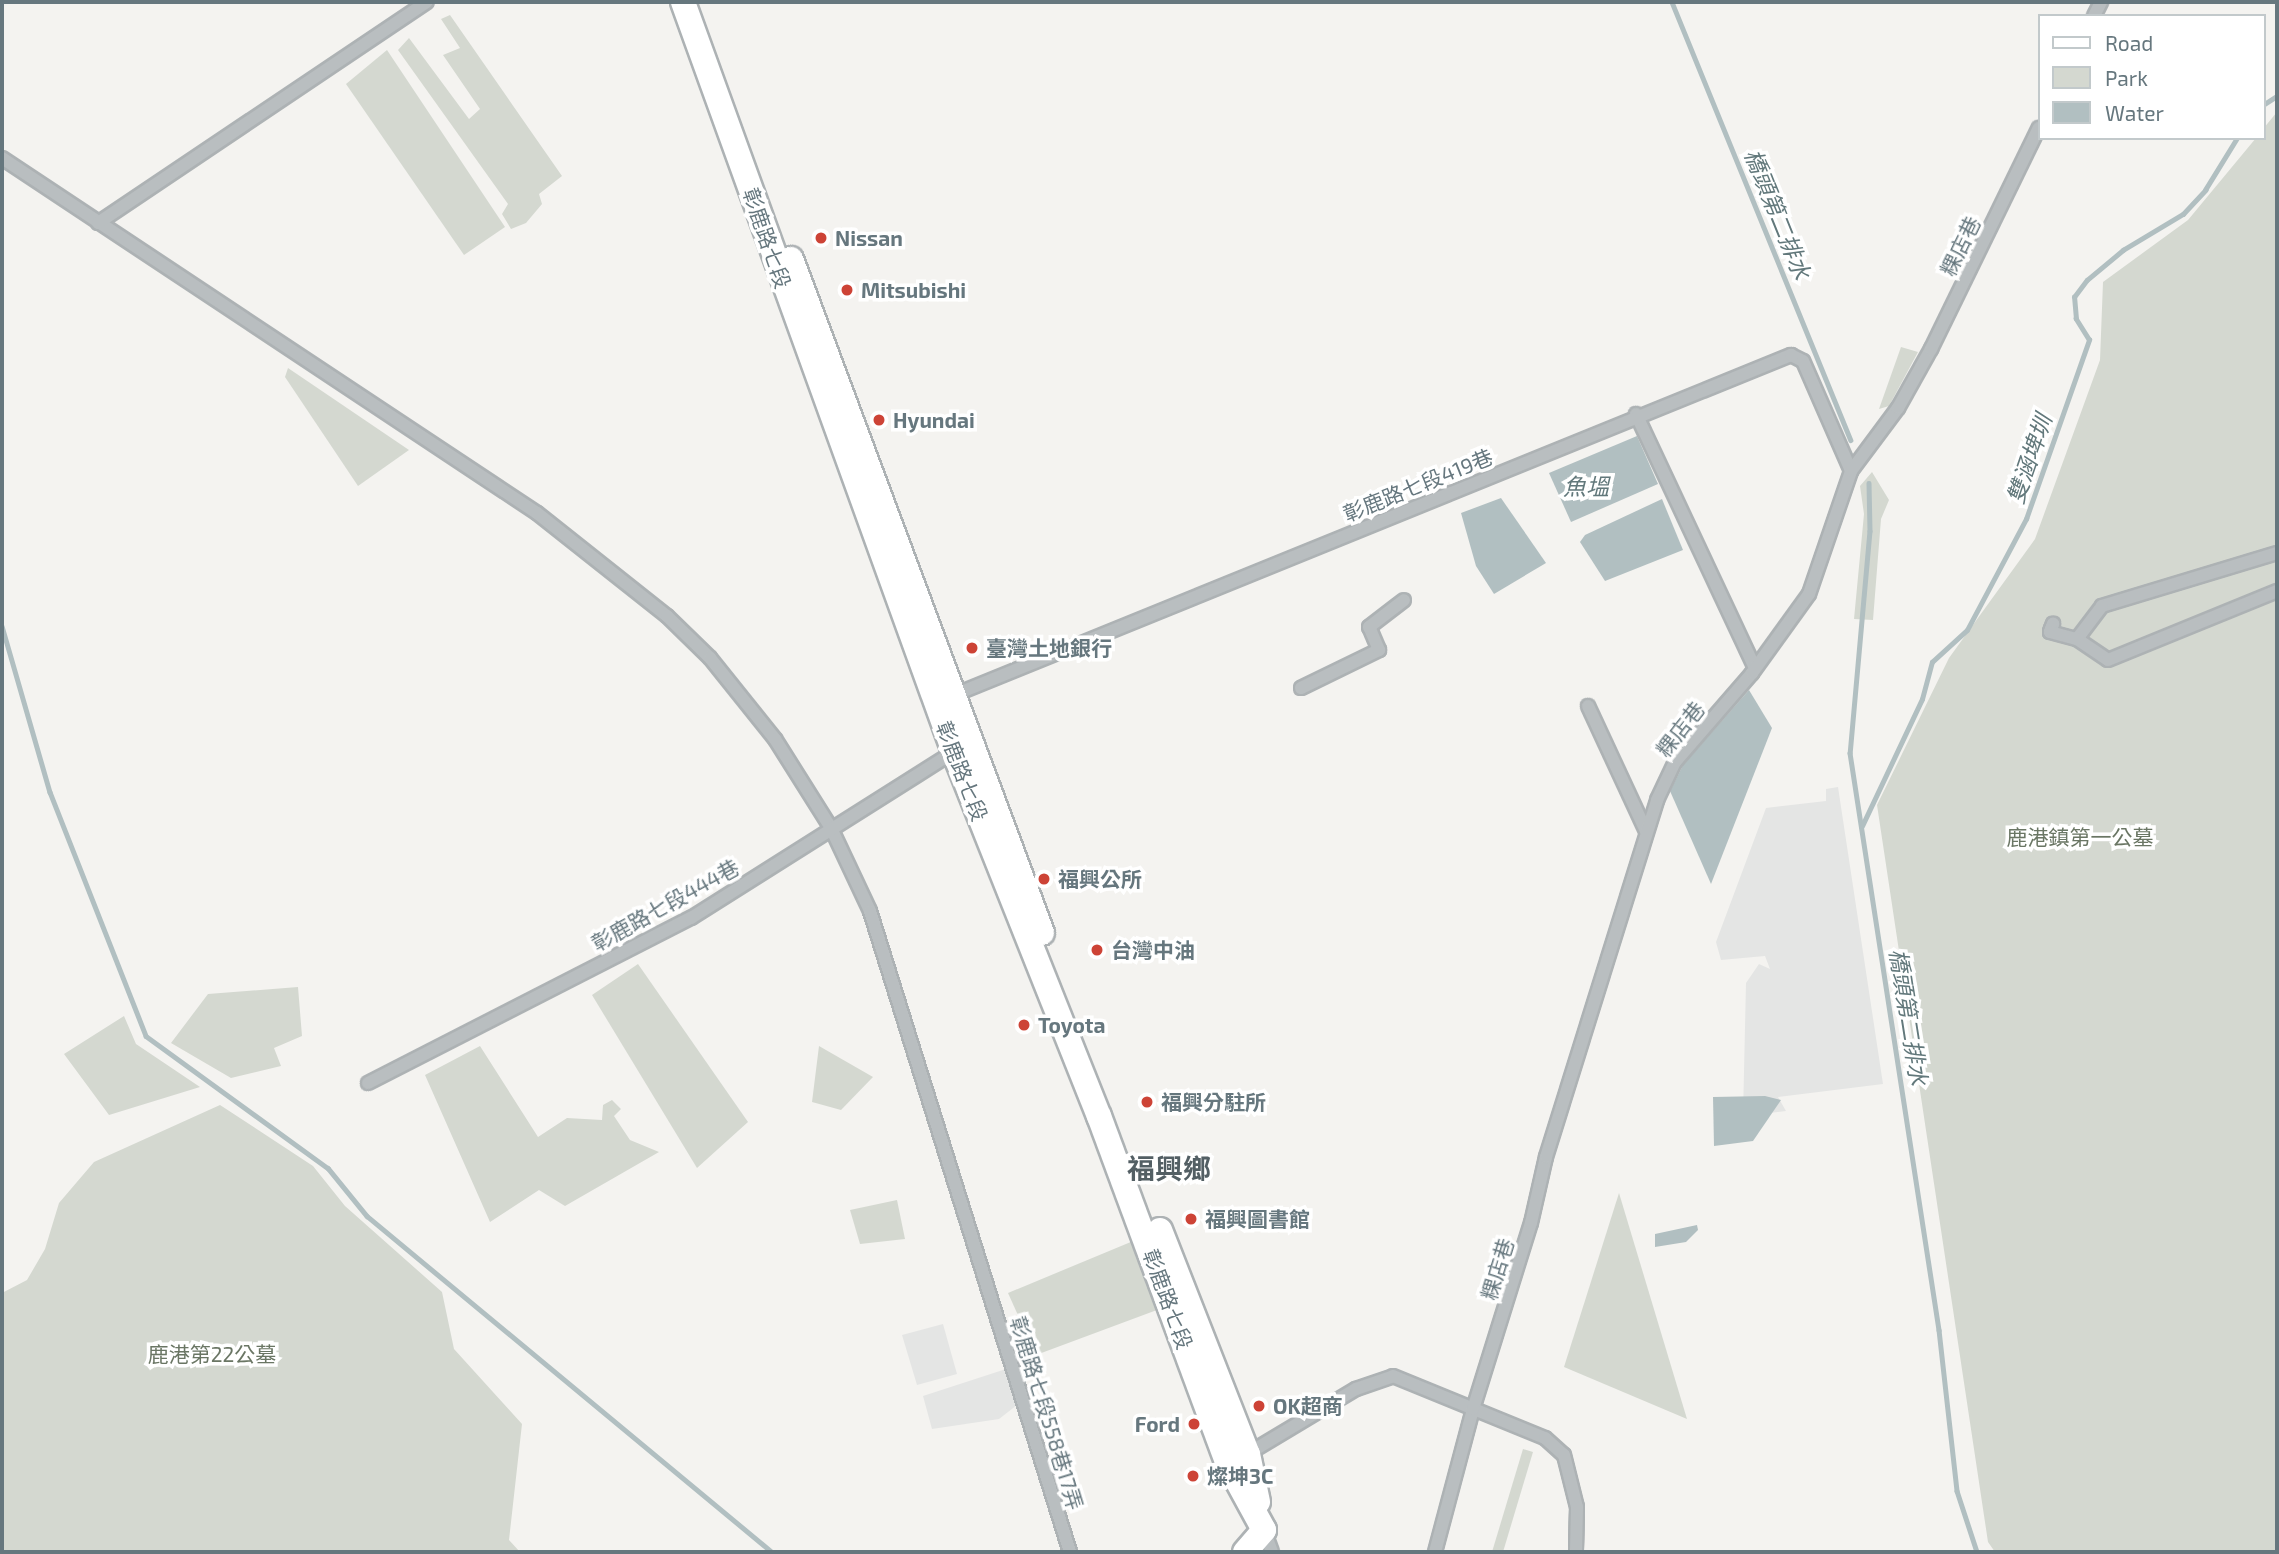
<!DOCTYPE html>
<meta charset="utf-8">
<style>
body{margin:0}
#map{position:relative;width:2279px;height:1554px;overflow:hidden;background:#f4f3f0;font-family:"Exo 2","Noto Sans TC",sans-serif}
div>[style]{position:absolute}
.built>*{inset:0;background:#e4e5e4}
.green>*{inset:0;background:#d4d8d0}
.water>*{inset:0;background:#b1bfc1}
.stream>*{height:4.5px;margin:-2.25px;padding:0 2.25px;transform-origin:2.25px;border-radius:2.25px;background:#b1bfc1}
.roads{filter:drop-shadow(2px 0 #adb2b4) drop-shadow(-2px 0 #adb2b4) drop-shadow(0 2px #adb2b4) drop-shadow(0 -2px #adb2b4)}
.minor>*{height:12px;margin:-6px;padding:0 6px;transform-origin:6px;border-radius:6px;background:#b9bec0}
.major>*{height:24px;margin:-12px;padding:0 12px;transform-origin:12px;border-radius:12px;background:#fff}
.dots>*{width:19px;height:19px;translate:-50% -50%;box-sizing:border-box;border:4px solid #fff;border-radius:50%}
span{translate:-50% -50%;white-space:nowrap;text-align:center;line-height:1.15;-webkit-text-stroke:7px #fff;paint-order:stroke}
.street-label{font-size:21px;color:#66777e}
.poi-label{font-size:21px;color:#66777e;font-weight:700}
.left{translate:0 -50%;text-align:left}
.right{translate:-100% -50%;text-align:right}
.park-label{font-size:21px;color:#6a7664}
.water-label{font-size:23px;color:#62787b;font-style:italic}
.district-label{font-size:28px;color:#535f64;font-weight:700}
.frame{position:absolute;inset:0;border:4px solid #66777e;pointer-events:none}
.legend{position:absolute;left:2038px;top:14px;width:228px;height:126px;box-sizing:border-box;background:#fff;border:2px solid #c2c9cb;margin:0;padding:9px 12px;list-style:none;font-size:21px;color:#66777e}
.legend li{display:flex;align-items:center;gap:14px;height:35px}
.legend b{width:35px;border:2px solid #c2c9cb}
</style>
<div id="map">
<div class="built">
<i style="clip-path:polygon(1838px 787px,1883px 1084px,1778px 1097px,1786px 1111px,1743px 1116px,1746px 983px,1759px 964px,1770px 969px,1765px 956px,1721px 960px,1716px 942px,1766px 808px,1826px 801px,1826px 789px)"></i>
<i style="clip-path:polygon(943px 1324px,957px 1374px,917px 1385px,902px 1335px)"></i>
<i style="clip-path:polygon(1006px 1369px,1017px 1405px,999px 1419px,932px 1429px,923px 1396px)"></i>
</div>
<div class="green">
<i style="clip-path:polygon(450px 15px,562px 176px,539px 194px,542px 204px,526px 223px,511px 229px,502px 214px,508px 204px,398px 50px,409px 38px,469px 119px,480px 109px,443px 55px,460px 48px,441px 19px)"></i>
<i style="clip-path:polygon(387px 50px,505px 227px,464px 255px,346px 84px)"></i>
<i style="clip-path:polygon(2277px 112px,2277px 1546px,2274px 1552px,1995px 1552px,1988px 1542px,1877px 805px,1949px 658px,2035px 539px,2100px 360px,2103px 282px,2188px 220px,2256px 138px,2263px 138px,2263px 129px)"></i>
<i style="clip-path:polygon(1901px 347px,1918px 352px,1889px 406px,1879px 409px)"></i>
<i style="clip-path:polygon(288px 368px,409px 450px,358px 486px,285px 377px)"></i>
<i style="clip-path:polygon(1872px 472px,1889px 500px,1881px 519px,1873px 620px,1854px 619px,1864px 514px,1860px 486px)"></i>
<i style="clip-path:polygon(638px 964px,748px 1122px,697px 1168px,592px 995px)"></i>
<i style="clip-path:polygon(298px 987px,302px 1036px,274px 1048px,281px 1066px,231px 1078px,171px 1043px,208px 994px)"></i>
<i style="clip-path:polygon(124px 1016px,136px 1044px,200px 1087px,109px 1115px,64px 1054px)"></i>
<i style="clip-path:polygon(480px 1046px,538px 1137px,567px 1118px,602px 1120px,603px 1105px,612px 1100px,621px 1109px,614px 1116px,630px 1140px,659px 1152px,565px 1206px,539px 1190px,490px 1222px,425px 1075px)"></i>
<i style="clip-path:polygon(819px 1046px,873px 1077px,841px 1110px,812px 1102px)"></i>
<i style="clip-path:polygon(220px 1105px,313px 1166px,345px 1206px,442px 1292px,454px 1349px,522px 1424px,509px 1540px,520px 1552px,2px 1552px,2px 1293px,27px 1280px,45px 1249px,59px 1203px,94px 1162px)"></i>
<i style="clip-path:polygon(1619px 1193px,1687px 1419px,1564px 1367px)"></i>
<i style="clip-path:polygon(897px 1200px,905px 1239px,860px 1244px,850px 1210px)"></i>
<i style="clip-path:polygon(1138px 1239px,1165px 1307px,1036px 1355px,1008px 1293px)"></i>
<i style="clip-path:polygon(1523px 1449px,1533px 1452px,1503px 1552px,1492px 1552px)"></i>
</div>
<div class="water">
<i style="clip-path:polygon(1637px 436px,1658px 484px,1571px 522px,1549px 473px)"></i>
<i style="clip-path:polygon(1501px 498px,1546px 563px,1494px 594px,1476px 566px,1461px 513px)"></i>
<i style="clip-path:polygon(1662px 499px,1683px 550px,1605px 581px,1580px 542px,1585px 535px)"></i>
<i style="clip-path:polygon(1749px 690px,1772px 728px,1711px 884px,1670px 791px,1683px 765px)"></i>
<i style="clip-path:polygon(1765px 1096px,1781px 1100px,1753px 1141px,1714px 1146px,1713px 1097px)"></i>
<i style="clip-path:polygon(1697px 1225px,1698px 1230px,1686px 1242px,1655px 1247px,1655px 1234px)"></i>
</div>
<div class="stream">
<i style="left:1672px;top:2px;width:473px;rotate:67.8deg"></i>
<i style="left:2263px;top:105px;width:17px;rotate:-33deg"></i>
<i style="left:1869px;top:483px;width:48px;rotate:88.8deg"></i>
<i style="left:1870px;top:531px;width:223px;rotate:95.1deg"></i>
<i style="left:1850px;top:753px;width:584px;rotate:81.23deg"></i>
<i style="left:1939px;top:1330px;width:162px;rotate:83.6deg"></i>
<i style="left:1957px;top:1491px;width:64px;rotate:71.8deg"></i>
<i style="left:2px;top:626px;width:173px;rotate:73.9deg"></i>
<i style="left:50px;top:792px;width:262px;rotate:68.5deg"></i>
<i style="left:146px;top:1036px;width:225px;rotate:36deg"></i>
<i style="left:328px;top:1168px;width:62px;rotate:50.9deg"></i>
<i style="left:367px;top:1216px;width:526px;rotate:39.68deg"></i>
<i style="left:1862px;top:826px;width:140px;rotate:-64.7deg"></i>
<i style="left:1922px;top:699px;width:38px;rotate:-75deg"></i>
<i style="left:1932px;top:662px;width:47px;rotate:-42.4deg"></i>
<i style="left:1967px;top:630px;width:126px;rotate:-62deg"></i>
<i style="left:2026px;top:519px;width:190px;rotate:-70.6deg"></i>
<i style="left:2089px;top:340px;width:25px;rotate:-122deg"></i>
<i style="left:2076px;top:319px;width:22px;rotate:-95deg"></i>
<i style="left:2074px;top:297px;width:21px;rotate:-53deg"></i>
<i style="left:2087px;top:280px;width:47px;rotate:-39.8deg"></i>
<i style="left:2123px;top:250px;width:70px;rotate:-31deg"></i>
<i style="left:2183px;top:214px;width:33px;rotate:-47deg"></i>
<i style="left:2205px;top:190px;width:61px;rotate:-58.4deg"></i>
</div>
<div class="roads">
<div class="minor">
<i style="left:2094px;top:16px;width:16px;rotate:-63deg"></i>
<i style="left:2px;top:158px;width:642px;rotate:33.57deg"></i>
<i style="left:537px;top:513px;width:166px;rotate:38.4deg"></i>
<i style="left:667px;top:616px;width:60px;rotate:44.3deg"></i>
<i style="left:710px;top:658px;width:104px;rotate:51.3deg"></i>
<i style="left:775px;top:739px;width:105px;rotate:57.8deg"></i>
<i style="left:831px;top:828px;width:92px;rotate:64.8deg"></i>
<i style="left:870px;top:911px;width:671px;rotate:72.67deg"></i>
<i style="left:98px;top:223px;width:396px;rotate:-33.9deg"></i>
<i style="left:1636px;top:414px;width:280px;rotate:64.9deg"></i>
<i style="left:2277px;top:553px;width:183px;rotate:163.2deg"></i>
<i style="left:2102px;top:606px;width:41px;rotate:127.1deg"></i>
<i style="left:2077px;top:639px;width:37px;rotate:34deg"></i>
<i style="left:2108px;top:660px;width:183px;rotate:-22.2deg"></i>
<i style="left:2050px;top:632px;width:9px;rotate:-69deg"></i>
<i style="left:2053px;top:624px;width:5px;rotate:112deg"></i>
<i style="left:2051px;top:629px;width:3px;rotate:108deg"></i>
<i style="left:2050px;top:632px;width:28px;rotate:15deg"></i>
<i style="left:1301px;top:688px;width:87px;rotate:-26deg"></i>
<i style="left:1379px;top:650px;width:25px;rotate:-113deg"></i>
<i style="left:1369px;top:627px;width:44px;rotate:-37.6deg"></i>
<i style="left:949px;top:697px;width:909px;rotate:-22.11deg"></i>
<i style="left:1791px;top:355px;width:13px;rotate:27deg"></i>
<i style="left:1803px;top:361px;width:120px;rotate:66.4deg"></i>
<i style="left:1588px;top:706px;width:138px;rotate:65.1deg"></i>
<i style="left:368px;top:1083px;width:363px;rotate:-27.1deg"></i>
<i style="left:691px;top:918px;width:312px;rotate:-32.3deg"></i>
<i style="left:1244px;top:1456px;width:131px;rotate:-30.9deg"></i>
<i style="left:1356px;top:1389px;width:39px;rotate:-19deg"></i>
<i style="left:1393px;top:1376px;width:164px;rotate:22.2deg"></i>
<i style="left:1545px;top:1438px;width:25px;rotate:42deg"></i>
<i style="left:1564px;top:1455px;width:54px;rotate:76deg"></i>
<i style="left:1577px;top:1507px;width:45px;rotate:91.3deg"></i>
<i style="left:1264px;top:1530px;width:23px;rotate:70deg"></i>
<i style="left:1435px;top:1552px;width:148px;rotate:-75.1deg"></i>
<i style="left:1473px;top:1409px;width:195px;rotate:-72.7deg"></i>
<i style="left:1531px;top:1223px;width:68px;rotate:-77.2deg"></i>
<i style="left:1546px;top:1157px;width:374px;rotate:-72.7deg"></i>
<i style="left:1657px;top:800px;width:42px;rotate:-64.7deg"></i>
<i style="left:1675px;top:762px;width:118px;rotate:-49.1deg"></i>
<i style="left:1752px;top:673px;width:97px;rotate:-54.2deg"></i>
<i style="left:1809px;top:594px;width:130px;rotate:-71.1deg"></i>
<i style="left:1851px;top:471px;width:79px;rotate:-53.3deg"></i>
<i style="left:1898px;top:408px;width:68px;rotate:-60.8deg"></i>
<i style="left:1931px;top:349px;width:246px;rotate:-64deg"></i>
</div>
<div class="major">
<i style="left:683px;top:2px;width:797px;rotate:70.13deg"></i>
<i style="left:954px;top:752px;width:392px;rotate:68.3deg"></i>
<i style="left:1099px;top:1116px;width:371px;rotate:69.7deg"></i>
<i style="left:1228px;top:1464px;width:75px;rotate:61.4deg"></i>
<i style="left:791px;top:259px;width:719px;rotate:69.57deg"></i>
<i style="left:1160px;top:1230px;width:241px;rotate:68.6deg"></i>
<i style="left:1248px;top:1454px;width:49px;rotate:78.2deg"></i>
<i style="left:1245px;top:1552px;width:29px;rotate:-49deg"></i>
</div>
</div>
<div class="dots">
<i style="left:821px;top:238px;background:#cd4336"></i>
<i style="left:847px;top:290px;background:#cd4336"></i>
<i style="left:879px;top:420px;background:#cd4336"></i>
<i style="left:972px;top:648px;background:#cd4336"></i>
<i style="left:1044px;top:879px;background:#cd4336"></i>
<i style="left:1097px;top:950px;background:#cd4336"></i>
<i style="left:1024px;top:1025px;background:#cd4336"></i>
<i style="left:1147px;top:1102px;background:#cd4336"></i>
<i style="left:1191px;top:1219px;background:#cd4336"></i>
<i style="left:1259px;top:1406px;background:#cd4336"></i>
<i style="left:1194px;top:1424px;background:#cd4336"></i>
<i style="left:1193px;top:1476px;background:#cd4336"></i>
</div>
<div class="street-label">
<span style="left:767px;top:238px;rotate:71deg">彰鹿路七段</span>
<span style="left:1960px;top:246px;rotate:-64deg">粿店巷</span>
<span style="left:1418px;top:485px;rotate:-22deg">彰鹿路七段419巷</span>
<span style="left:1680px;top:729px;rotate:-52deg">粿店巷</span>
<span style="left:962px;top:771px;rotate:69deg">彰鹿路七段</span>
<span style="left:665px;top:905px;rotate:-29deg">彰鹿路七段444巷</span>
<span style="left:1497px;top:1269px;rotate:-73deg">粿店巷</span>
<span style="left:1168px;top:1299px;rotate:70deg">彰鹿路七段</span>
<span style="left:1047px;top:1413px;rotate:73deg">彰鹿路七段558巷17弄</span>
</div>
<div class="poi-label">
<span class="left" style="left:835px;top:238px">Nissan</span>
<span class="left" style="left:861px;top:290px">Mitsubishi</span>
<span class="left" style="left:893px;top:420px">Hyundai</span>
<span class="left" style="left:986px;top:648px">臺灣土地銀行</span>
<span class="left" style="left:1058px;top:879px">福興公所</span>
<span class="left" style="left:1111px;top:950px">台灣中油</span>
<span class="left" style="left:1038px;top:1025px">Toyota</span>
<span class="left" style="left:1161px;top:1102px">福興分駐所</span>
<span class="left" style="left:1205px;top:1219px">福興圖書館</span>
<span class="left" style="left:1273px;top:1406px">OK超商</span>
<span class="right" style="left:1180px;top:1424px">Ford</span>
<span class="left" style="left:1207px;top:1476px">燦坤3C</span>
</div>
<div class="park-label">
<span style="left:2080px;top:837px">鹿港鎮第一公墓</span>
<span style="left:212px;top:1354px">鹿港第22公墓</span>
</div>
<div class="water-label">
<span style="left:1778px;top:214px;rotate:68deg">橋頭第二排水</span>
<span style="left:2029px;top:459px;rotate:-71deg">雙涵埤圳</span>
<span style="left:1586px;top:486px">魚塭</span>
<span style="left:1909px;top:1017px;rotate:81deg">橋頭第二排水</span>
</div>
<div class="district-label">
<span style="left:1169px;top:1168px">福興鄉</span>
</div>
<div class="frame"></div>
<ul class="legend">
<li><b style="height:9px;background:#fff"></b>Road</li>
<li><b style="height:19px;background:#d4d8d0"></b>Park</li>
<li><b style="height:19px;background:#b1bfc1"></b>Water</li>
</ul>
</div>
